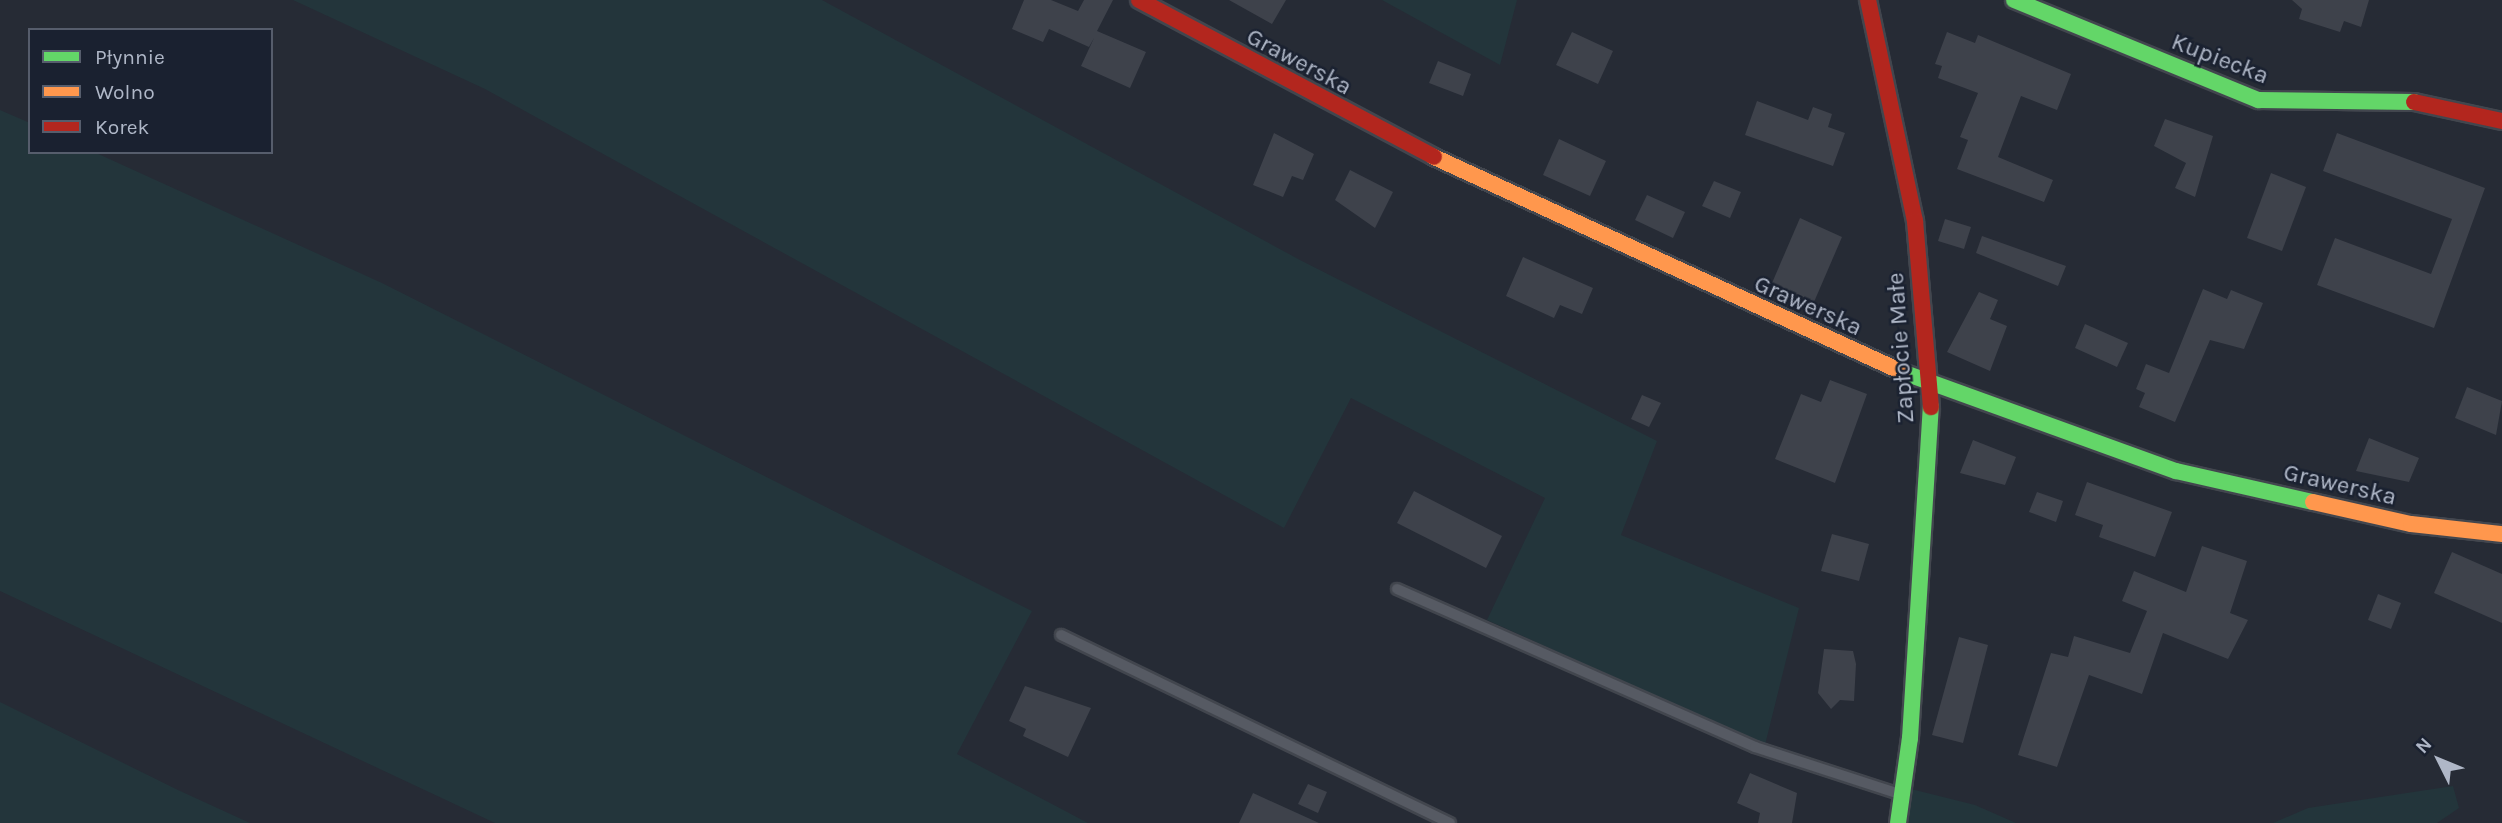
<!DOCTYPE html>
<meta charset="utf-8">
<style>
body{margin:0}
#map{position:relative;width:2502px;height:823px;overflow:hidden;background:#262b35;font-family:Karla,sans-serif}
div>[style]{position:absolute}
.green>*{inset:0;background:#23353b}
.building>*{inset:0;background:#3e424b}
.roads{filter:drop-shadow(2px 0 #42464e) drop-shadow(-2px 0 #42464e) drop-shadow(0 2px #42464e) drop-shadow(0 -2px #42464e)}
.lane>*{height:10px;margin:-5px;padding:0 5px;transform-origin:5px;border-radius:5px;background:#565a63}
.fast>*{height:16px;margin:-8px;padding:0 8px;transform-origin:8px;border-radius:8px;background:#63d668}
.slow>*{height:16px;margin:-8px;padding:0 8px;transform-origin:8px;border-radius:8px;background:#ff974d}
.jam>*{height:16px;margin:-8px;padding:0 8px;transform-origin:8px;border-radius:8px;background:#b3261e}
span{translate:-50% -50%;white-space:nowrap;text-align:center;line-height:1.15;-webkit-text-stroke:5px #1a2130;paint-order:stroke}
.street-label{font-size:24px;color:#afb7c7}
.legend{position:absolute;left:28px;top:28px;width:245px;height:126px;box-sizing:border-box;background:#1a2130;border:2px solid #565d6c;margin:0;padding:9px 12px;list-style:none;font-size:21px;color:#afb7c7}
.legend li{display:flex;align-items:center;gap:14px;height:35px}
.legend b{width:35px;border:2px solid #565d6c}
.north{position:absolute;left:2404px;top:725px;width:70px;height:70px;-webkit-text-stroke:5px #1a2130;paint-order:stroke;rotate:313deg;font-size:19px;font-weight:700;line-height:28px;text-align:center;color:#afb7c7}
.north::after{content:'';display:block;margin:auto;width:24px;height:32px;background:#afb7c7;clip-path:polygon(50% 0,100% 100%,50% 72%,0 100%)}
</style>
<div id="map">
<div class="green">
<i style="clip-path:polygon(293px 0,822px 0,1300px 260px,1657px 441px,1621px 535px,1799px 608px,1765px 745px,1487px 620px,1545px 498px,1351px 398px,1284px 528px,485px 89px)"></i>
<i style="clip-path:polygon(1382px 0,1517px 0,1500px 65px)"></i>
<i style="clip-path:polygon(0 110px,30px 123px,30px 152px,94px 152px,382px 283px,1032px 611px,957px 754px,1088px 823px,495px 823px,0 591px)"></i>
<i style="clip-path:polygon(0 702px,178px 790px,250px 823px,0 823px)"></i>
<i style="clip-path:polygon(2453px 786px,2459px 808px,2437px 823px,2273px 823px,2308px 808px)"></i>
<i style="clip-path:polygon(1911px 789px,1975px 805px,2016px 823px,1908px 823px)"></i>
</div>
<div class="building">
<i style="clip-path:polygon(1024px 0,1051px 0,1078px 11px,1084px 0,1113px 0,1097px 31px,1146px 52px,1130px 88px,1081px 66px,1094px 38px,1089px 47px,1049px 29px,1043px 42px,1012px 29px)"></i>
<i style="clip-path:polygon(1229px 0,1286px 0,1272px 24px)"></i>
<i style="clip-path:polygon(2292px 0,2369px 0,2361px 27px,2344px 21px,2340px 32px,2299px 19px,2302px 9px)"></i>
<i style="clip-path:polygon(1572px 32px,1613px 51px,1598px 84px,1556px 65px)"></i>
<i style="clip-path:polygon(1947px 32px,1975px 43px,1978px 35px,2071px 74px,2057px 110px,2021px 96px,1998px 157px,2053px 180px,2044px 202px,1957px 169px,1968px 140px,1960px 137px,1978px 93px,1938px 78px,1942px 66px,1935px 64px)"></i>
<i style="clip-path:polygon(1438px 61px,1471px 74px,1463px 96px,1429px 83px)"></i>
<i style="clip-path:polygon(1757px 101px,1808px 120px,1813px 107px,1832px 114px,1828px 127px,1845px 133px,1833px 166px,1745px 135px)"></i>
<i style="clip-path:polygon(2165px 119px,2213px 136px,2195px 197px,2175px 188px,2186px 163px,2154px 146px)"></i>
<i style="clip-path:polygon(1274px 133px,1314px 154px,1303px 180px,1292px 176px,1283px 197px,1253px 185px)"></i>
<i style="clip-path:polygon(2337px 133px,2485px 188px,2434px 328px,2317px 285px,2335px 238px,2431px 274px,2452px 219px,2323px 171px)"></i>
<i style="clip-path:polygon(1559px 139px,1606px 161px,1590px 196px,1543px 175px)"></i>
<i style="clip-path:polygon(1350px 170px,1393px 192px,1375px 228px,1335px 200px)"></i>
<i style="clip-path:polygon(2271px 173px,2306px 187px,2282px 251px,2247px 238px)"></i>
<i style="clip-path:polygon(1714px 181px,1741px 192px,1730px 218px,1702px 206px)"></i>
<i style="clip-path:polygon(1647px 195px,1685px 212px,1673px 238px,1635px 220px)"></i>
<i style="clip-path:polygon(1800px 218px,1842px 237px,1814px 302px,1772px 283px)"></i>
<i style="clip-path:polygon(1945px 219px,1971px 227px,1964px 249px,1938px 241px)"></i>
<i style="clip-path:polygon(1982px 236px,2066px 266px,2058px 286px,1976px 253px)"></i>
<i style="clip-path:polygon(1523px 257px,1593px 288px,1582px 314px,1560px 305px,1554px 318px,1506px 296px)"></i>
<i style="clip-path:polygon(2203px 289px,2227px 299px,2231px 290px,2263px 303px,2244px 349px,2210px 340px,2175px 422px,2139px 407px,2145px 393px,2136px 389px,2146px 364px,2169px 373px)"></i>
<i style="clip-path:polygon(1979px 292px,1998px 300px,1990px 319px,2007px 326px,1990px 371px,1947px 352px)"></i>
<i style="clip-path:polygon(2085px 324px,2128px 343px,2117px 367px,2075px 348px)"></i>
<i style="clip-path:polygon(1830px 380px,1867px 394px,1835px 483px,1775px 459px,1801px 394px,1821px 402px)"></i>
<i style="clip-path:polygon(2467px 387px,2502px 401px,2496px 435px,2455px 418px)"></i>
<i style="clip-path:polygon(1642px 395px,1661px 403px,1649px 427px,1631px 419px)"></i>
<i style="clip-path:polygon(2369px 438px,2419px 458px,2409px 482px,2356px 471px)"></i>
<i style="clip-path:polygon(1973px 440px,2016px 457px,2005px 485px,1960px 473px)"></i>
<i style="clip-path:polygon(2087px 482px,2172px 512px,2155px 557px,2099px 537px,2103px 525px,2075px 515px)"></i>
<i style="clip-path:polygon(1414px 491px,1502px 536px,1486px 568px,1397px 523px)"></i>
<i style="clip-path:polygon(2037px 492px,2063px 501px,2056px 522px,2029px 512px)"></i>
<i style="clip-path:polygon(1832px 534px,1869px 544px,1859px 581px,1821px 571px)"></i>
<i style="clip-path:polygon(2202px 546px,2247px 561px,2230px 613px,2248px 620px,2228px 659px,2163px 633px,2142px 694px,2089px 675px,2057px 767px,2018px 755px,2051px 653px,2068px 657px,2074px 636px,2130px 653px,2147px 611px,2122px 601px,2134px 571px,2186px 592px)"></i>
<i style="clip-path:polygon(2452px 552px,2502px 574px,2502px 623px,2434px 593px)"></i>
<i style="clip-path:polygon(2378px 594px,2401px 603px,2391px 629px,2368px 620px)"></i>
<i style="clip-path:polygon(1959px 637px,1988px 645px,1963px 743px,1932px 735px)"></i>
<i style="clip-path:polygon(1824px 649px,1853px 651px,1856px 664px,1854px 701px,1840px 700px,1831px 709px,1818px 693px)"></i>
<i style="clip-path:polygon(1025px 686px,1091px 708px,1068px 757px,1023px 736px,1026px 729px,1009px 721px)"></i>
<i style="clip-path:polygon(1750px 773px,1797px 793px,1792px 823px,1758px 823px,1760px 813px,1737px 803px)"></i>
<i style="clip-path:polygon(1308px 784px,1327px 792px,1318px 813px,1298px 804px)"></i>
<i style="clip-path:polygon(1253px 793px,1319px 823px,1239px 823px)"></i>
</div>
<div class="roads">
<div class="lane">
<i style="left:1397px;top:589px;width:391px;rotate:23.8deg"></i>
<i style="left:1755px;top:747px;width:152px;rotate:18deg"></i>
<i style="left:1061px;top:635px;width:432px;rotate:25.8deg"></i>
</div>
<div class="fast">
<i style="left:2014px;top:0;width:264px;rotate:22.3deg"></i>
<i style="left:2258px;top:100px;width:156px;rotate:0.7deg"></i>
<i style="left:1902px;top:372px;width:291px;rotate:19.9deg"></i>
<i style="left:2176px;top:471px;width:140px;rotate:12.8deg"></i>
<i style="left:1898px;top:823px;width:86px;rotate:-82deg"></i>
<i style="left:1910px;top:738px;width:332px;rotate:-86.4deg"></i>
</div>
<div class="slow">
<i style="left:1434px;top:157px;width:515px;rotate:24.67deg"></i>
<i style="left:2313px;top:502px;width:100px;rotate:12.7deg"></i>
<i style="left:2411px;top:524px;width:92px;rotate:6.3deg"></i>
</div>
<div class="jam">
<i style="left:1139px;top:0;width:334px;rotate:28deg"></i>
<i style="left:1868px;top:0;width:226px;rotate:78deg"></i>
<i style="left:1915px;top:221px;width:187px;rotate:85.1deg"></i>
<i style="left:2414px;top:102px;width:90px;rotate:12.2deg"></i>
</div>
</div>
<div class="street-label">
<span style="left:2220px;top:59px;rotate:21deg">Kupiecka</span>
<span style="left:1299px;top:62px;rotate:28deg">Grawerska</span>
<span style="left:1808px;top:306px;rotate:24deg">Grawerska</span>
<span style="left:1901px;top:348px;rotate:-94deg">Zapłocie Małe</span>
<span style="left:2340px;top:485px;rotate:13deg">Grawerska</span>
</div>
<ul class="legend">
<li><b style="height:9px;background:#63d668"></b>Płynnie</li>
<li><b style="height:9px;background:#ff974d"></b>Wolno</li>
<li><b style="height:9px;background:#b3261e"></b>Korek</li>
</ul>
<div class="north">N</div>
</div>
